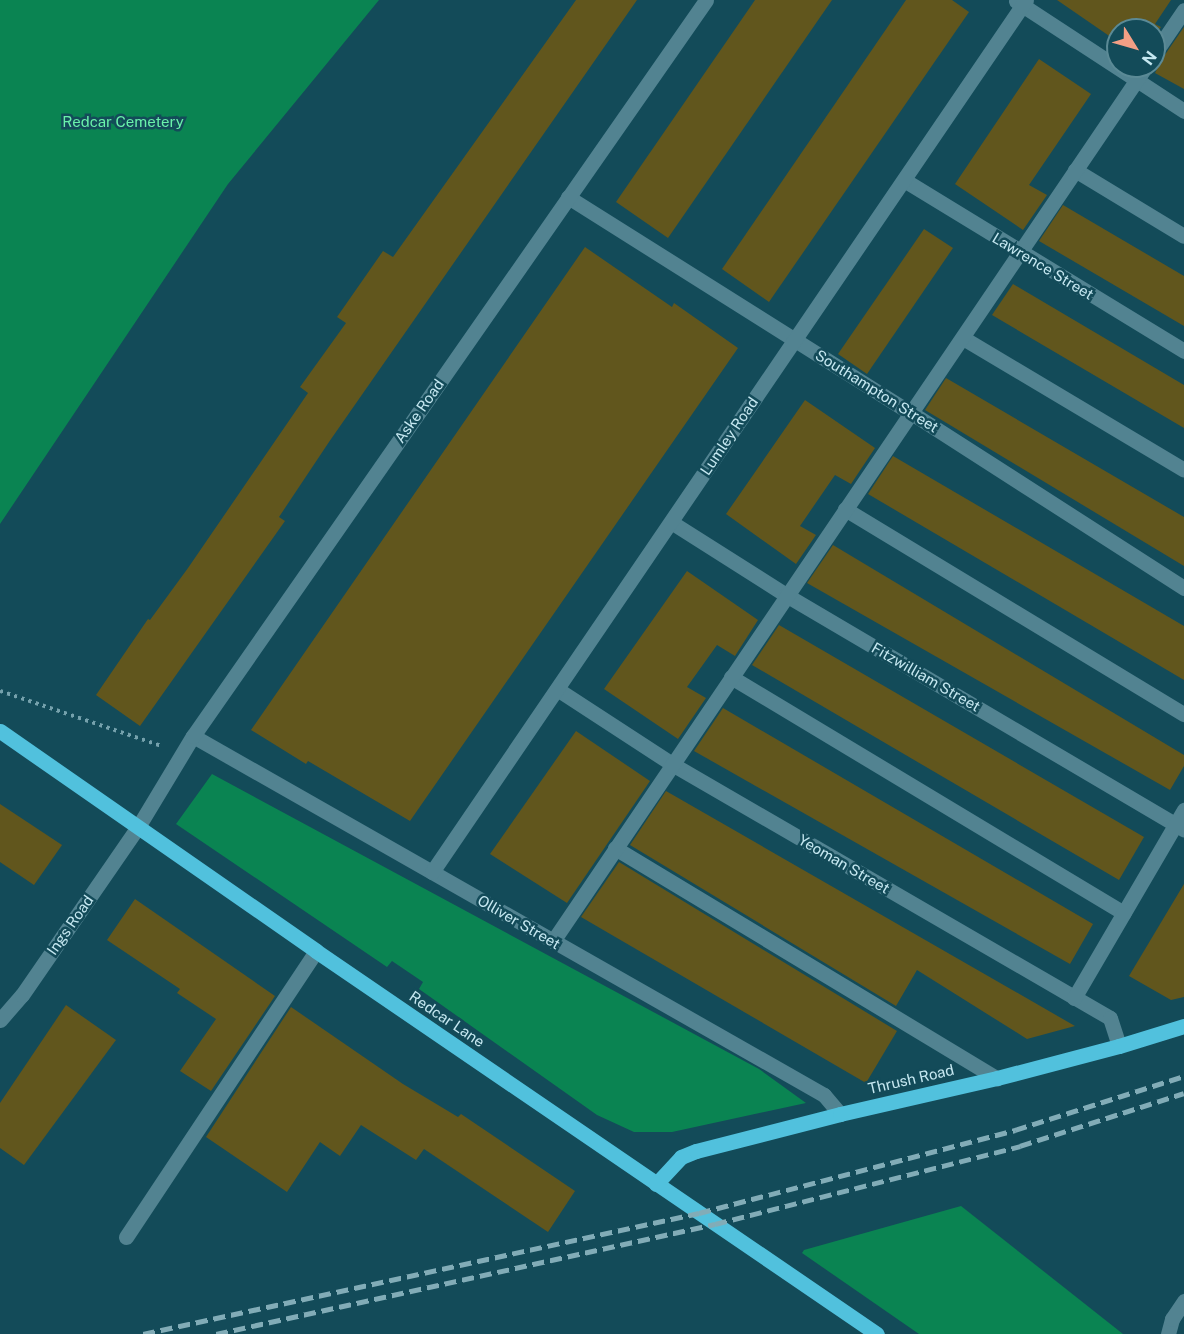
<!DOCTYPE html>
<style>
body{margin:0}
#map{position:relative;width:1184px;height:1334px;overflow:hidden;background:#134b59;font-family:"Public Sans",sans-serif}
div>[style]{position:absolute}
.green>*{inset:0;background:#0a8452}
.building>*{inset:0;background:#61561d}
.path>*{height:4px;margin-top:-2px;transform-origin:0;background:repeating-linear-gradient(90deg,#75a1ac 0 3px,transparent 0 7.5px)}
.minor>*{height:15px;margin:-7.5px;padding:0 7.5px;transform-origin:7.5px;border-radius:7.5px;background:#528391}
.major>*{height:15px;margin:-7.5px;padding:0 7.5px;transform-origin:7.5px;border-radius:7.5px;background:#51c1dd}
.rail>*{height:4.5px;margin-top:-2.25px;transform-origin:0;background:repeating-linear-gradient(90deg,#82acb7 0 12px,transparent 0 18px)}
span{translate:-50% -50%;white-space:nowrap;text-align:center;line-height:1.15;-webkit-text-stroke:5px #134b59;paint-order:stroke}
.park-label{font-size:15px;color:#6af2aa}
.street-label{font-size:15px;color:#c6e8f1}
.north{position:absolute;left:1106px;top:18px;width:60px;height:60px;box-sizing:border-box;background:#134b59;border:2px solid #5b8a96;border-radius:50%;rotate:127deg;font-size:16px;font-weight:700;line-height:24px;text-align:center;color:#c6e8f1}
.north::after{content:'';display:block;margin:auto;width:21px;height:27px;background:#f39f85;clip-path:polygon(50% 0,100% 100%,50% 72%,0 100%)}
</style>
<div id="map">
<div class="green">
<i style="clip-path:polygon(0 0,379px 0,228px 184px,0 524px)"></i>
<i style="clip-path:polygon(212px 774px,759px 1069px,806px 1103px,672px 1132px,634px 1132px,597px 1115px,419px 989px,423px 982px,392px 961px,387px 967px,176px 824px)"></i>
<i style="clip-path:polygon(961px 1206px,1123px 1334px,919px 1334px,802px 1253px,804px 1250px)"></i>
</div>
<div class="building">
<i style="clip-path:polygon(576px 0,637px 0,329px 442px,279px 517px,285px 521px,140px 726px,96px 695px,148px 619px,150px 620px,188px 568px,308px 393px,300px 387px,346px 323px,337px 317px,383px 251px,393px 257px)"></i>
<i style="clip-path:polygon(755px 0,832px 0,668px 238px,616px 202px)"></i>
<i style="clip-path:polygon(906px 0,952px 0,969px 12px,769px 302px,722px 269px)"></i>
<i style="clip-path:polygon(1057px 0,1171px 0,1155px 24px,1161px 27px,1154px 37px,1154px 30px,1118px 30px,1118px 42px)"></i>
<i style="clip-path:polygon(1184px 27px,1184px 89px,1155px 73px,1157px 69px,1155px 63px,1162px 59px)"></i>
<i style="clip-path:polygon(1039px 59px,1091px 94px,1029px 185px,1047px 195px,1023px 230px,955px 184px)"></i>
<i style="clip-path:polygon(1063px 205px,1184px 276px,1184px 326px,1039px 241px)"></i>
<i style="clip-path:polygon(924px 229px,953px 248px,867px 374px,838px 354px)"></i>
<i style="clip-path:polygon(585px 247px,672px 307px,674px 303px,738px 348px,410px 821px,308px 761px,306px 764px,251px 730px)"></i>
<i style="clip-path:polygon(1013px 284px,1184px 385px,1184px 428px,992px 315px)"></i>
<i style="clip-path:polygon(946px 378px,1184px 517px,1184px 566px,925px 410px)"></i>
<i style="clip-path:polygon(805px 400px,875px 448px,851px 484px,835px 475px,800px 526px,816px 535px,796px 564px,726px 514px)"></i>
<i style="clip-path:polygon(893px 456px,1184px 626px,1184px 680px,868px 494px)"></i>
<i style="clip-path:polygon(833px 545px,1184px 755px,1184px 766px,1170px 790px,807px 583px)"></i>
<i style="clip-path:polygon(687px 571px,758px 620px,735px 656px,717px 645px,687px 687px,706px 698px,678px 739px,604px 689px)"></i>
<i style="clip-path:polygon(779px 625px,1144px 837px,1119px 880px,752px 665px)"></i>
<i style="clip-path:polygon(723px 708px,1093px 924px,1070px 964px,694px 751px)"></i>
<i style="clip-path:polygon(576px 731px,650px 781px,567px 903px,490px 854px)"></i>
<i style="clip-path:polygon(666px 791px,1075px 1026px,1027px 1039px,917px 970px,896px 1006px,630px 845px)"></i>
<i style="clip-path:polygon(0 804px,62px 845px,34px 885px,0 862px)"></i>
<i style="clip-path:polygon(619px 862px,897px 1031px,866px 1083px,581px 917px)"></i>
<i style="clip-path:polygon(1184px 884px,1184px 997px,1171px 1000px,1129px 976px)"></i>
<i style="clip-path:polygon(135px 899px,275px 996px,211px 1091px,180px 1071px,216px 1019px,177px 993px,180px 989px,107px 940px)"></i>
<i style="clip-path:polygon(66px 1005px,116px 1040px,24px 1165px,0 1148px,0 1103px)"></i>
<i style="clip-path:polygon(291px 1007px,403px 1084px,458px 1117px,461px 1114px,575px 1191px,548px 1232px,424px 1149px,416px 1160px,361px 1125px,340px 1156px,320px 1142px,287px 1192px,206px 1137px)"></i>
</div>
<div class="path">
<i style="left:0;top:691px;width:171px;rotate:18.8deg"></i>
</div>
<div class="minor">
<i style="left:1016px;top:1px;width:201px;rotate:33.2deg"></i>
<i style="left:1154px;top:54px;width:53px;rotate:-55.7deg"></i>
<i style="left:1075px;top:170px;width:127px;rotate:31.2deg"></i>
<i style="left:904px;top:180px;width:328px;rotate:31.4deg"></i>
<i style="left:568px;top:197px;width:404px;rotate:32.2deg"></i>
<i style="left:910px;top:412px;width:326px;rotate:32.7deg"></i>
<i style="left:963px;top:338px;width:257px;rotate:30.8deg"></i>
<i style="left:845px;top:509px;width:396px;rotate:31.2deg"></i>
<i style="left:671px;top:522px;width:136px;rotate:32.4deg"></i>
<i style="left:786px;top:595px;width:462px;rotate:30.5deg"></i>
<i style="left:731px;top:677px;width:458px;rotate:31deg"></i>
<i style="left:557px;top:689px;width:137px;rotate:33.1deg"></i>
<i style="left:672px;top:764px;width:506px;rotate:30.11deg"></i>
<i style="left:1110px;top:1018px;width:29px;rotate:72deg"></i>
<i style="left:193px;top:736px;width:726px;rotate:29.64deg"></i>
<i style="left:824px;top:1095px;width:25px;rotate:50deg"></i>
<i style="left:615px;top:848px;width:446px;rotate:31.1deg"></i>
<i style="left:432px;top:872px;width:1055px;rotate:-55.74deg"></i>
<i style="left:553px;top:941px;width:1057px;rotate:-55.87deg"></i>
<i style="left:1074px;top:998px;width:218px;rotate:-59.7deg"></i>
<i style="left:0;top:1020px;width:33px;rotate:-49deg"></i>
<i style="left:22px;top:995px;width:204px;rotate:-55.4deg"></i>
<i style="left:138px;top:827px;width:106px;rotate:-58.9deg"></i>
<i style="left:193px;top:736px;width:897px;rotate:-55.12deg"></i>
<i style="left:126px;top:1237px;width:343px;rotate:-56.4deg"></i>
<i style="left:1168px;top:1334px;width:16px;rotate:-75deg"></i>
<i style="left:1172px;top:1319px;width:22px;rotate:-56deg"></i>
</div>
<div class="major">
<i style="left:0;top:731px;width:385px;rotate:34.8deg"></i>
<i style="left:316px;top:951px;width:679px;rotate:34.32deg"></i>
<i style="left:656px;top:1184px;width:37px;rotate:-47deg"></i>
<i style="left:681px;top:1157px;width:16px;rotate:-22deg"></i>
<i style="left:696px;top:1151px;width:149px;rotate:-14.4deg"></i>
<i style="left:840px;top:1114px;width:161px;rotate:-12.9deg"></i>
<i style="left:997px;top:1078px;width:126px;rotate:-14.7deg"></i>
<i style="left:1119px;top:1046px;width:68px;rotate:-17.1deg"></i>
</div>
<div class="rail">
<i style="left:143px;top:1334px;width:569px;rotate:-12.28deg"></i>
<i style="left:699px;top:1213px;width:327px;rotate:-14.7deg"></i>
<i style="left:1015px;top:1130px;width:177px;rotate:-17.7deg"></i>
<i style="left:216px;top:1334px;width:511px;rotate:-12.43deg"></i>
<i style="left:715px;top:1224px;width:315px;rotate:-14.3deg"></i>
<i style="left:1020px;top:1146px;width:172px;rotate:-17.9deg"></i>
</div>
<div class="park-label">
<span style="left:123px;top:122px">Redcar Cemetery</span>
</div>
<div class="street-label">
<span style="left:1043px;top:266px;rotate:31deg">Lawrence Street</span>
<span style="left:877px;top:391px;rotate:32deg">Southampton Street</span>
<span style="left:419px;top:411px;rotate:-55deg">Aske Road</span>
<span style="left:729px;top:436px;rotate:-56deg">Lumley Road</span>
<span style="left:926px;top:677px;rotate:30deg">Fitzwilliam Street</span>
<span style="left:844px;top:864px;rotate:30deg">Yeoman Street</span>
<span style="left:519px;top:922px;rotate:30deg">Olliver Street</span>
<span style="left:70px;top:925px;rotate:-55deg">Ings Road</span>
<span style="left:447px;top:1019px;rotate:34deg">Redcar Lane</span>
<span style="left:911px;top:1079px;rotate:-13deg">Thrush Road</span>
</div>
<div class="north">N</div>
</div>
